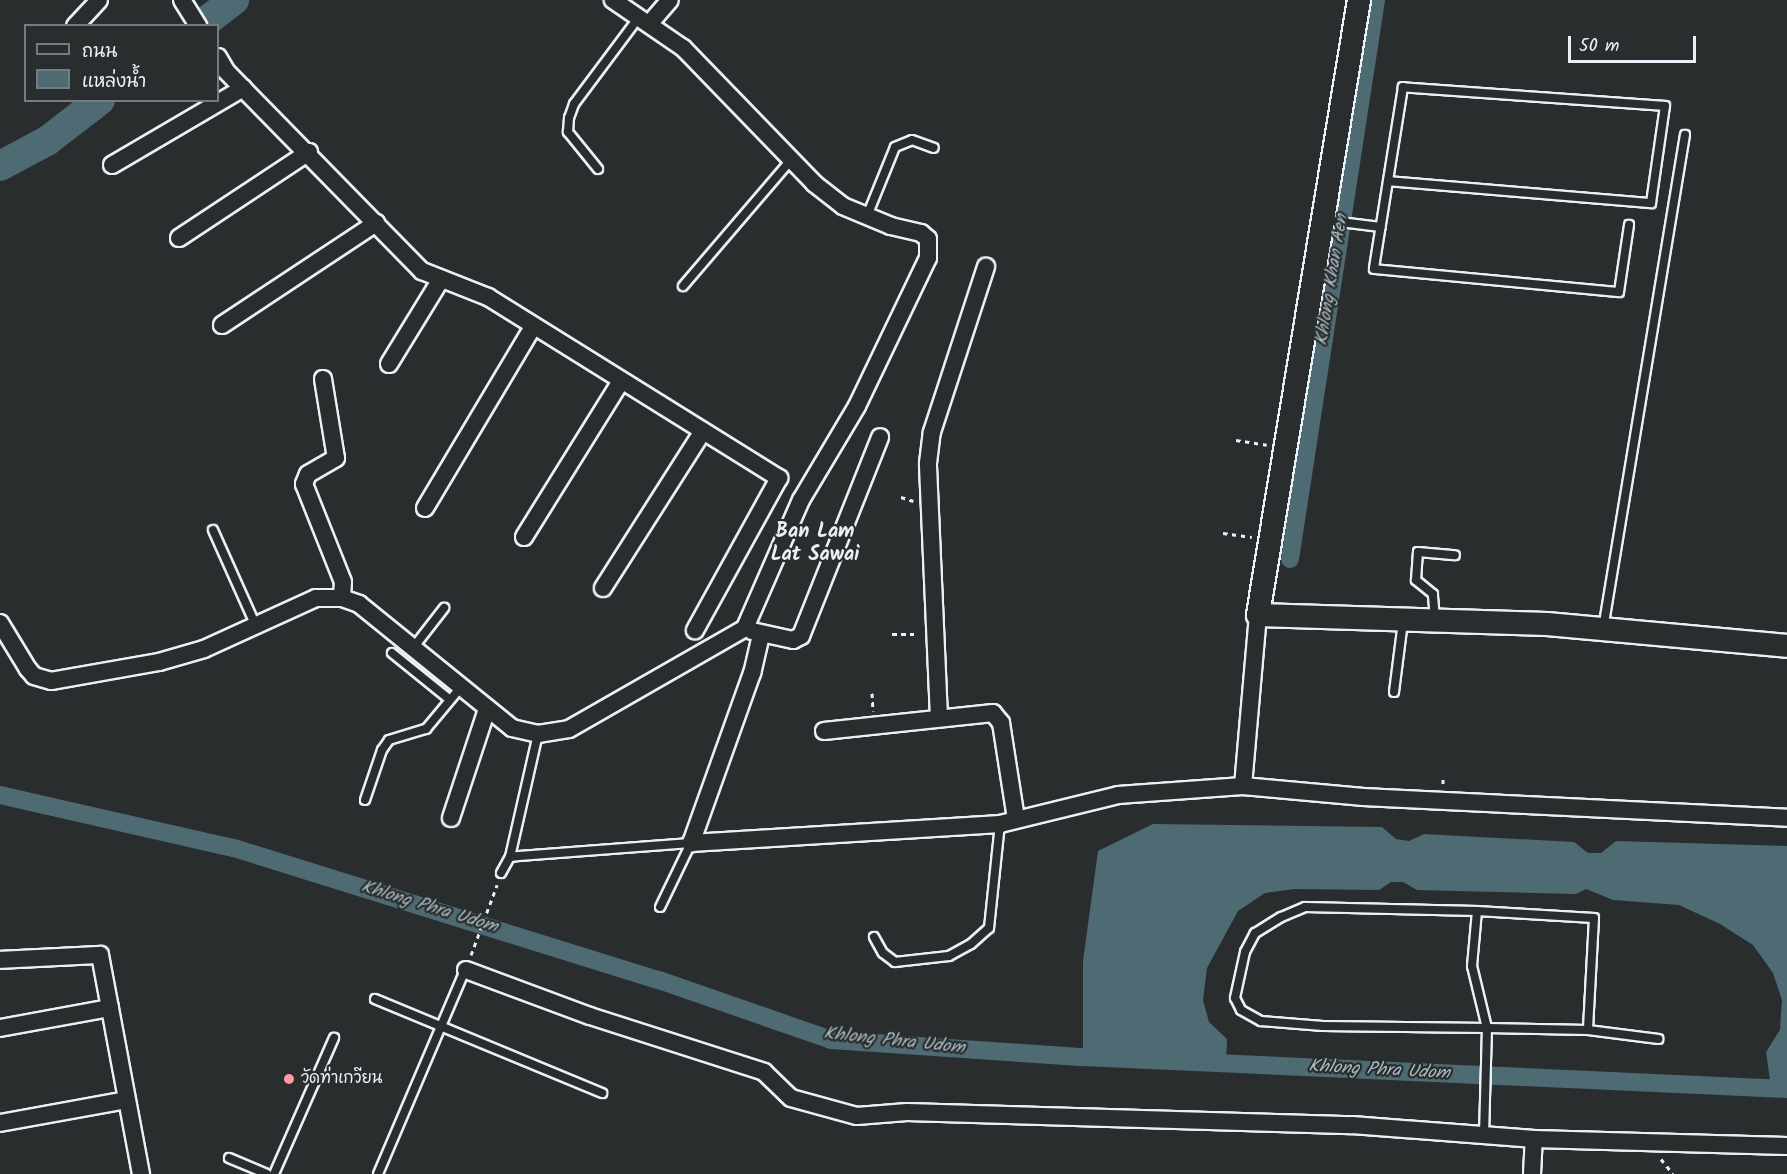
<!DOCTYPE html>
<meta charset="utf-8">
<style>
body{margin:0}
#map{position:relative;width:1787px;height:1174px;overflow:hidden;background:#2a2d2e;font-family:Kalam,"Playpen Sans Thai",sans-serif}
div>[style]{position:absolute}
.water>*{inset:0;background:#4e6a72}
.canal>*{height:18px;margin:-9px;padding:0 9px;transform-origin:9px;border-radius:9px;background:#4e6a72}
.river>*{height:30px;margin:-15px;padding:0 15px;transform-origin:15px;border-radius:15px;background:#4e6a72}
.path>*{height:3px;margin-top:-1.5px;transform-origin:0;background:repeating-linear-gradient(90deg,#e8f1f8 0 4.5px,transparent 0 9px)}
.roads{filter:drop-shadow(2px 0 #e8f1f8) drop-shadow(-2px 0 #e8f1f8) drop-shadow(0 2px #e8f1f8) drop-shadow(0 -2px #e8f1f8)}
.lane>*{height:8px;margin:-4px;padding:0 4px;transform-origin:4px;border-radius:4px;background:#2a2d2e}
.street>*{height:16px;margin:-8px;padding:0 8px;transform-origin:8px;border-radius:8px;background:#2a2d2e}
.secondary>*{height:22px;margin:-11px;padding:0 11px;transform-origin:11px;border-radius:11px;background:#2a2d2e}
.dots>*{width:16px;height:16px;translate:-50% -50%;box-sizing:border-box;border:3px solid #2a2d2e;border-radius:50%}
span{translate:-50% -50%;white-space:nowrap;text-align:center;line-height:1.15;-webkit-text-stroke:4.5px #2a2d2e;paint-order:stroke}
.poi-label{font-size:16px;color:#e8f1f8}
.left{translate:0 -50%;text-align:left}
.water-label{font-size:18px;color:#aabbc2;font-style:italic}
.quarter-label{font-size:20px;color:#e8f1f8;font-weight:700}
.legend{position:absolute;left:24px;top:24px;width:195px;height:78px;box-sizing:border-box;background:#2a2d2e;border:2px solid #767b7f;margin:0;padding:8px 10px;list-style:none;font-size:18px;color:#e8f1f8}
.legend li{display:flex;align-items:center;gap:12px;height:30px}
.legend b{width:30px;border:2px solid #767b7f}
.scale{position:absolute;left:1568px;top:36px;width:128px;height:27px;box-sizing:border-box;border:3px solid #e8f1f8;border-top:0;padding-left:8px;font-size:18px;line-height:21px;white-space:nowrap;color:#e8f1f8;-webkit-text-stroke:4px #2a2d2e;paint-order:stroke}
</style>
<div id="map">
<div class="water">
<i style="clip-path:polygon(1153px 824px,1382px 827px,1396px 839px,1409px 841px,1424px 834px,1574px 842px,1588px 853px,1601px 853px,1616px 841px,1787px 846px,1787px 1089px,1771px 1088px,1766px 1052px,1780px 1030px,1782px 1000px,1773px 973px,1753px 945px,1720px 924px,1679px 905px,1613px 900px,1586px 889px,1576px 894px,1417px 890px,1403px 882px,1391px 882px,1379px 890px,1295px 889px,1265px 893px,1238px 911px,1207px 968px,1203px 1000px,1209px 1022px,1227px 1039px,1226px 1064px,1083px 1057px,1083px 961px,1098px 851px)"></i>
</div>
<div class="canal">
<i style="left:1290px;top:559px;width:566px;rotate:-81.25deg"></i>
<i style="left:0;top:795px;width:240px;rotate:12.8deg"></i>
<i style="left:234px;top:848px;width:445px;rotate:17.3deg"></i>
<i style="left:659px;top:980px;width:182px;rotate:19.2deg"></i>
<i style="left:831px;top:1040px;width:253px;rotate:3.9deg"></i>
<i style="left:1083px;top:1057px;width:705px;rotate:2.6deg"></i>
</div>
<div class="river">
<i style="left:200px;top:26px;width:43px;rotate:-37.4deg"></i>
<i style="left:0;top:166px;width:53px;rotate:-28deg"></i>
<i style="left:47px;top:141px;width:67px;rotate:-37.7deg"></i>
</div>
<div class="path">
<i style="left:1236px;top:440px;width:31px;rotate:9deg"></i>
<i style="left:901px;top:497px;width:13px;rotate:18deg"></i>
<i style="left:1223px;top:533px;width:29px;rotate:8deg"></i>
<i style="left:892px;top:634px;width:27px"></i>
<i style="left:872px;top:693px;width:18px;rotate:87deg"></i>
<i style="left:1443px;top:784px;width:7px;rotate:-90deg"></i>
<i style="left:471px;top:955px;width:75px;rotate:-69.6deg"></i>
<i style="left:1661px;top:1159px;width:19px;rotate:51deg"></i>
</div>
<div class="roads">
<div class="lane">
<i style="left:598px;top:169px;width:48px;rotate:-129deg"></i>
<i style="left:568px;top:132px;width:14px;rotate:-86deg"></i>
<i style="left:569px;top:118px;width:15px;rotate:-70deg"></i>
<i style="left:574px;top:104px;width:109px;rotate:-53.2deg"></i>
<i style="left:1388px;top:181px;width:264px;rotate:4.8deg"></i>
<i style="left:1651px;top:203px;width:98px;rotate:-81.8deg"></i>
<i style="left:1665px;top:106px;width:263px;rotate:-175.9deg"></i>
<i style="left:1403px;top:87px;width:184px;rotate:99.1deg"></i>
<i style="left:1374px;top:269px;width:246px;rotate:5.4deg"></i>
<i style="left:1619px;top:292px;width:68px;rotate:-81.5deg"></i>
<i style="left:867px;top:216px;width:74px;rotate:-67.9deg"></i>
<i style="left:895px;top:147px;width:18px;rotate:-22deg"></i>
<i style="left:912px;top:140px;width:23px;rotate:20deg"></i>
<i style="left:1324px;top:220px;width:57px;rotate:7deg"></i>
<i style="left:683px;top:286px;width:167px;rotate:-49.4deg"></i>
<i style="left:213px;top:530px;width:105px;rotate:65.9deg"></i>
<i style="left:1435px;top:619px;width:25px;rotate:-95deg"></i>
<i style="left:1433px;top:594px;width:22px;rotate:-141deg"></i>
<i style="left:1416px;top:580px;width:28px;rotate:-86deg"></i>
<i style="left:1418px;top:552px;width:37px;rotate:5deg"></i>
<i style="left:1603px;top:629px;width:501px;rotate:-80.58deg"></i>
<i style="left:413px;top:648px;width:51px;rotate:-52.2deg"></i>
<i style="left:392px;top:653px;width:73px;rotate:38.9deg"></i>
<i style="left:1394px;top:692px;width:71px;rotate:-82.7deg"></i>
<i style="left:365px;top:800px;width:53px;rotate:-71.2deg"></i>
<i style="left:382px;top:750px;width:12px;rotate:-55deg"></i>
<i style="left:389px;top:740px;width:39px;rotate:-17deg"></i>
<i style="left:426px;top:729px;width:55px;rotate:-50.2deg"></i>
<i style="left:510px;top:857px;width:126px;rotate:-77.2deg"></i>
<i style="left:501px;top:873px;width:18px;rotate:-61deg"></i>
<i style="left:510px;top:857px;width:9px;rotate:-6deg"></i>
<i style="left:519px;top:856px;width:172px;rotate:-4.3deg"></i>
<i style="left:691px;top:843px;width:71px;rotate:115.8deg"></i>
<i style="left:1477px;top:911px;width:117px;rotate:3.4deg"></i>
<i style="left:1594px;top:918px;width:112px;rotate:93.1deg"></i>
<i style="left:874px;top:937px;width:18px;rotate:61deg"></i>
<i style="left:883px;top:953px;width:15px;rotate:37deg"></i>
<i style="left:895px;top:962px;width:54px;rotate:-6.3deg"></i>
<i style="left:949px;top:956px;width:25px;rotate:-29deg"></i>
<i style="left:971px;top:944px;width:24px;rotate:-42deg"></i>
<i style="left:989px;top:928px;width:105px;rotate:-84deg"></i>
<i style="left:375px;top:999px;width:246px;rotate:22.5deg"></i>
<i style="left:1484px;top:1135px;width:107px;rotate:-88.4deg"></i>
<i style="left:1487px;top:1028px;width:64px;rotate:-103.6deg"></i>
<i style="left:1472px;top:966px;width:55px;rotate:-84.8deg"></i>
<i style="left:1477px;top:911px;width:172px;rotate:-178.7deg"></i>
<i style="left:1305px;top:907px;width:26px;rotate:157deg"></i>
<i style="left:1281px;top:917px;width:31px;rotate:148deg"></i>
<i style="left:1255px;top:933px;width:21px;rotate:118deg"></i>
<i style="left:1245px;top:952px;width:47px;rotate:102.3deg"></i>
<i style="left:1235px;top:998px;width:13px;rotate:63deg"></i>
<i style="left:1241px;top:1010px;width:23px;rotate:29deg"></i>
<i style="left:1261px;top:1021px;width:62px;rotate:4.6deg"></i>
<i style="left:1323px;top:1026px;width:164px;rotate:0.7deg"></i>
<i style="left:1487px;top:1028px;width:101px;rotate:1.1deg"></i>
<i style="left:1588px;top:1030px;width:71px;rotate:7.3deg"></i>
<i style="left:229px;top:1158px;width:41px;rotate:22.8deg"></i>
<i style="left:274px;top:1174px;width:149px;rotate:-66.2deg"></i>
<i style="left:378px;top:1174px;width:224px;rotate:-66.9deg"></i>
</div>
<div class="street">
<i style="left:182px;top:0;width:31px;rotate:58deg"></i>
<i style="left:650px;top:23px;width:30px;rotate:-49deg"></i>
<i style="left:75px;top:26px;width:35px;rotate:-47deg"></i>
<i style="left:218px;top:57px;width:16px;rotate:60deg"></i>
<i style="left:226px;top:71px;width:280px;rotate:45.6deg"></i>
<i style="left:422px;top:271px;width:71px;rotate:21.5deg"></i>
<i style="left:488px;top:297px;width:343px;rotate:31.9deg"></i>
<i style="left:779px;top:478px;width:174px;rotate:118.9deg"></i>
<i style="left:112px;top:165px;width:152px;rotate:-30.4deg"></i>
<i style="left:179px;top:238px;width:156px;rotate:-33.5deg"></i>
<i style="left:222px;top:325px;width:185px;rotate:-33.5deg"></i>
<i style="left:389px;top:364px;width:100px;rotate:-58.5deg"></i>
<i style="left:323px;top:379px;width:80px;rotate:80.7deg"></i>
<i style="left:336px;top:458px;width:32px;rotate:150deg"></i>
<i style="left:308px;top:474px;width:11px;rotate:112deg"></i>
<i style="left:304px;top:484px;width:105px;rotate:68.3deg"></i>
<i style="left:343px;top:582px;width:16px;rotate:94deg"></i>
<i style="left:425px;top:508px;width:211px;rotate:-59.2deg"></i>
<i style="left:524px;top:537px;width:184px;rotate:-58.1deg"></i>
<i style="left:603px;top:588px;width:186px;rotate:-57.5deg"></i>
<i style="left:0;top:623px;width:54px;rotate:58.7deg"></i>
<i style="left:28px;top:669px;width:9px;rotate:49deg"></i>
<i style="left:34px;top:676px;width:18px;rotate:16deg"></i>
<i style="left:51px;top:681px;width:110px;rotate:-10deg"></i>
<i style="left:159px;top:662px;width:47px;rotate:-16.1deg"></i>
<i style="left:204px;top:649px;width:123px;rotate:-24.5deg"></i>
<i style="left:316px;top:598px;width:26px"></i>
<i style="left:342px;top:598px;width:18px;rotate:19deg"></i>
<i style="left:359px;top:604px;width:197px;rotate:39deg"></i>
<i style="left:512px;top:728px;width:27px;rotate:13deg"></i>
<i style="left:538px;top:734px;width:31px;rotate:-9deg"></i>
<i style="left:569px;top:729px;width:203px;rotate:-29.8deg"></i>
<i style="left:745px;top:628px;width:140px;rotate:-66.4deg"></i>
<i style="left:801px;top:500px;width:109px;rotate:-59.2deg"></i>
<i style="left:857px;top:406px;width:164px;rotate:-64.4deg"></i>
<i style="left:928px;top:258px;width:19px;rotate:-90deg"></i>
<i style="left:928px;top:239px;width:9px;rotate:-139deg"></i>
<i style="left:921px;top:233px;width:31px;rotate:-167deg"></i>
<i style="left:891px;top:226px;width:52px;rotate:-157.4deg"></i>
<i style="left:843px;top:206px;width:37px;rotate:-142deg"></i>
<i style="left:814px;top:183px;width:188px;rotate:-134.1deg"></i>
<i style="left:683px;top:48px;width:85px;rotate:-145.6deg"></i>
<i style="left:752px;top:631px;width:42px;rotate:12.4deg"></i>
<i style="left:793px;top:640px;width:9px;rotate:-27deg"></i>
<i style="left:801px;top:636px;width:214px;rotate:-68.3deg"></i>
<i style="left:761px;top:635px;width:39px;rotate:103deg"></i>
<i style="left:752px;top:673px;width:181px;rotate:109.7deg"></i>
<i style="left:691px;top:843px;width:310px;rotate:-3.5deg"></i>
<i style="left:1000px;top:824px;width:122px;rotate:-13.8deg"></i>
<i style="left:1118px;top:795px;width:125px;rotate:-4.1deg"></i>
<i style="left:1243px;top:786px;width:121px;rotate:5.2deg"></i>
<i style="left:1363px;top:797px;width:425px;rotate:2.8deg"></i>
<i style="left:939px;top:718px;width:255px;rotate:-92.5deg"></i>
<i style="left:928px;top:463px;width:31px;rotate:-83deg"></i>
<i style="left:932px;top:432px;width:174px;rotate:-71.9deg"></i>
<i style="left:824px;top:731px;width:170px;rotate:-6.1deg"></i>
<i style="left:993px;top:713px;width:13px;rotate:51deg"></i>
<i style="left:1001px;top:723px;width:97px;rotate:81.1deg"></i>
<i style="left:1243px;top:786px;width:172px;rotate:-85deg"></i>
<i style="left:451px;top:818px;width:115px;rotate:-71.7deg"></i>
<i style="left:0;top:960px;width:100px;rotate:-2.9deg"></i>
<i style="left:100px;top:955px;width:223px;rotate:79.4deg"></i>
<i style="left:466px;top:970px;width:132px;rotate:20.4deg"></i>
<i style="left:590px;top:1016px;width:183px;rotate:17.8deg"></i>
<i style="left:764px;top:1072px;width:37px;rotate:44deg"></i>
<i style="left:791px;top:1098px;width:68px;rotate:15.3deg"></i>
<i style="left:857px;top:1116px;width:50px;rotate:-4.6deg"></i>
<i style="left:907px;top:1112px;width:445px;rotate:1.7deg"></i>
<i style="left:1352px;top:1125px;width:183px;rotate:4.4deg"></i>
<i style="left:1534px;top:1139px;width:253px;rotate:1.6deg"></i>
<i style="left:0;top:1028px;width:112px;rotate:-10.3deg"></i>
<i style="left:0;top:1123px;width:128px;rotate:-10.3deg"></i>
<i style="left:1532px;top:1174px;width:35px;rotate:-87deg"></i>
</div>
<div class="secondary">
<i style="left:1359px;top:0;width:623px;rotate:99.33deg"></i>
<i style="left:1258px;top:615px;width:289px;rotate:1.8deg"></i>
<i style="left:1547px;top:624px;width:241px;rotate:5.2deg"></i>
</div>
</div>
<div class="dots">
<i style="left:289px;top:1079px;background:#ff9aa2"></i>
</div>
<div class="poi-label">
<span class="left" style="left:301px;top:1079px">วัดท่าเกวียน</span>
</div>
<div class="water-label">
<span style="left:1333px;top:280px;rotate:-81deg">Khlong Khan Aen</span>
<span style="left:429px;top:908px;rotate:17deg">Khlong Phra Udom</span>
<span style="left:894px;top:1042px;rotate:6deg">Khlong Phra Udom</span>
<span style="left:1379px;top:1071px;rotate:3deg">Khlong Phra Udom</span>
</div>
<div class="quarter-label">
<span style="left:815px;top:544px">Ban Lam<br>Lat Sawai</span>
</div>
<ul class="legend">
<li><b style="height:8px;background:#2a2d2e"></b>ถนน</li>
<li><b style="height:16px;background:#4e6a72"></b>แหล่งน้ำ</li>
</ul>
<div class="scale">50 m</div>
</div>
